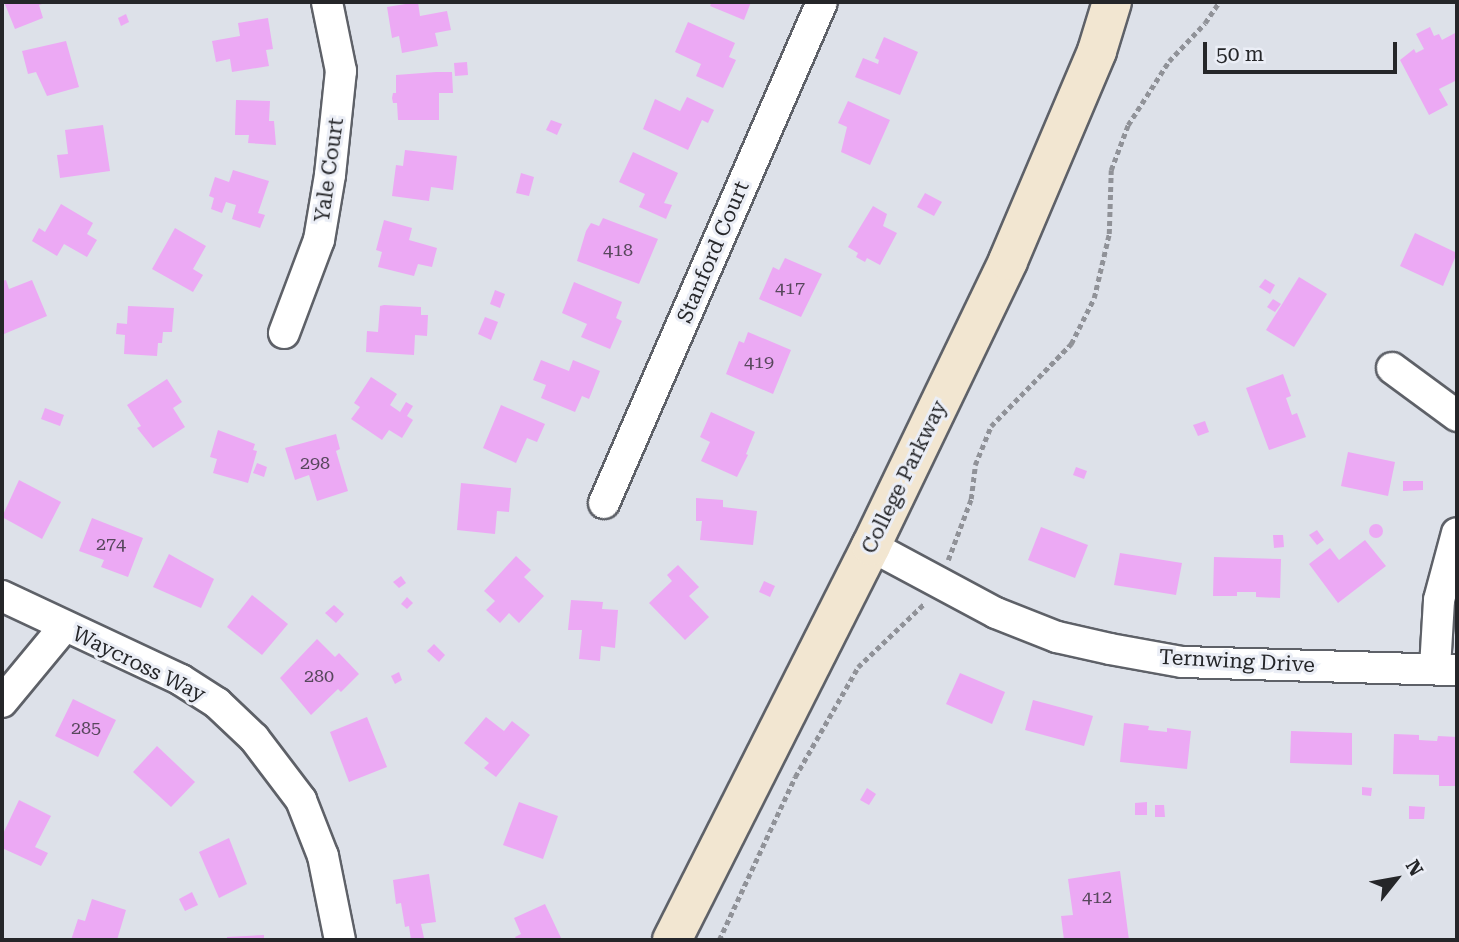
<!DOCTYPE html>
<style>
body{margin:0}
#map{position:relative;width:1459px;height:942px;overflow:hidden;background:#dde1e9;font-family:"Roboto Serif",serif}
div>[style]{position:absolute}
.building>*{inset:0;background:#eca9f4}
.round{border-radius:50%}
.path>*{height:4.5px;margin-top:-2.25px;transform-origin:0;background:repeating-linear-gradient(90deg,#909298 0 5px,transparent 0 8.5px)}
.roads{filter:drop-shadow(2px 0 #5e6168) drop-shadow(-2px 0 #5e6168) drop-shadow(0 2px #5e6168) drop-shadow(0 -2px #5e6168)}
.street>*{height:30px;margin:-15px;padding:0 15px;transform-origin:15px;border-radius:15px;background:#fff}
.secondary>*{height:38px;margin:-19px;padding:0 19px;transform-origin:19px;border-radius:19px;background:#f2e6d1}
span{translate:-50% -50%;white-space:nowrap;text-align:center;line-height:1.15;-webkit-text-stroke:6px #ebeef6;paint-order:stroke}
.number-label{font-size:18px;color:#57475c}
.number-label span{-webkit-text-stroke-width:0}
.street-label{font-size:21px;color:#252629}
.frame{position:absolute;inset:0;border:4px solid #252629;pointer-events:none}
.north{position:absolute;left:1361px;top:844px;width:70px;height:70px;-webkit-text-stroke:5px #ebeef6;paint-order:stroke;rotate:59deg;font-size:19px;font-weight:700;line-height:28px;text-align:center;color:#252629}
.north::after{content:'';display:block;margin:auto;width:24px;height:32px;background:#252629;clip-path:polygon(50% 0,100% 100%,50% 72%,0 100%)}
.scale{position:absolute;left:1203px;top:42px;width:194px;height:32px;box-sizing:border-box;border:4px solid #252629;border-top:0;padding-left:9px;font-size:21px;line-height:24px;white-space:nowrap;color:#252629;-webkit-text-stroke:5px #ebeef6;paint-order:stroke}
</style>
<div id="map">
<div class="building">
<i style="clip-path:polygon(4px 2px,48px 2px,39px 5px,43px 18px,15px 29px)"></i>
<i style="clip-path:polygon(418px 2px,420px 16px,447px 11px,451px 30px,435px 33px,438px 46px,402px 53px,399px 36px,392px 38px,387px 7px)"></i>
<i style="clip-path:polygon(712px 2px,751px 2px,744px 20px,710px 6px)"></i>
<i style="clip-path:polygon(126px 14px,129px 22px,121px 26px,118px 18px)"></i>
<i style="clip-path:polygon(268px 18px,273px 49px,266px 50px,269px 66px,232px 72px,230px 59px,216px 62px,212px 41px,240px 36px,238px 23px)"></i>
<i style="clip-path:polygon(688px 22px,735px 43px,729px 57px,736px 60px,723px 88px,696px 76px,701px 64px,675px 52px)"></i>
<i style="clip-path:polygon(1430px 27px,1434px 36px,1439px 34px,1442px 40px,1457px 32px,1457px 80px,1439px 89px,1448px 105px,1429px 115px,1400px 60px,1414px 49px,1416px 53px,1424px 49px,1416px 34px)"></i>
<i style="clip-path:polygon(884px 37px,918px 52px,900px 95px,855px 77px,863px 58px,878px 64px,879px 60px,875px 58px)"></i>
<i style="clip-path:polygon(66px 41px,79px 87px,47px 96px,36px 72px,28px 74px,22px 51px)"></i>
<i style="clip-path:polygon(467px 62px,468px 75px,455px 76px,454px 63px)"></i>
<i style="clip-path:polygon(436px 72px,452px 72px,453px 93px,439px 93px,439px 120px,398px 120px,397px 103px,393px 103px,392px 98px,393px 93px,396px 93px,396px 75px)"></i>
<i style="clip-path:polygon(687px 97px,714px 110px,708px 123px,702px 120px,688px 150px,643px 129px,655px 99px,680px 111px)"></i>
<i style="clip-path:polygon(236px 100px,270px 101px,269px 121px,274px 121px,276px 145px,248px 143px,249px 135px,235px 135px)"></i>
<i style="clip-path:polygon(848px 101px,890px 120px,870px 165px,841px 152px,847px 127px,838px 123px)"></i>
<i style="clip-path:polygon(551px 120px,562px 124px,557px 135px,546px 130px)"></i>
<i style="clip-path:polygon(103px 125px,110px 171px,60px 178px,57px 155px,68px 154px,65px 130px)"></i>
<i style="clip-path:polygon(405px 150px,457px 156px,453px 190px,431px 187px,429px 201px,392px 196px,396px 165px,403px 166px)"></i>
<i style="clip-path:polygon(633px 152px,678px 173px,664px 203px,672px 205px,666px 219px,639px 207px,645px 194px,619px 182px)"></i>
<i style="clip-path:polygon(233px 170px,269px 181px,258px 213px,265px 215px,260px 228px,232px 219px,236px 205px,226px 202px,222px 213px,211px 209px,214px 198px,209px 196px,215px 177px,229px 182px)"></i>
<i style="clip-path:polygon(521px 173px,534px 177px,529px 196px,516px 193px)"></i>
<i style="clip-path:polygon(925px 193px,942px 202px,934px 216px,917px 207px)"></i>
<i style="clip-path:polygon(61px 204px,93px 223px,87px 234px,97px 240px,87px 257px,64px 244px,57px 256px,32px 241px,39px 228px,45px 232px)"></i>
<i style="clip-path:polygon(873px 206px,887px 214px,883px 226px,897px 233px,880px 265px,867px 258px,865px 262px,856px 257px,858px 253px,848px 247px)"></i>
<i style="clip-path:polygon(603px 218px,658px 239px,639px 284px,577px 261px,586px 231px,591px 223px,599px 226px)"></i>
<i style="clip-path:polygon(384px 220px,412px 228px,409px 240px,437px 248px,432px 267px,418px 264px,414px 276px,378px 267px,382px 252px,376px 250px)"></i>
<i style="clip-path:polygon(175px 228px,206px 246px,193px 269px,203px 275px,193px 292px,152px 269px)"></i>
<i style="clip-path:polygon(1415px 233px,1457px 253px,1443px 286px,1400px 266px)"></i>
<i style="clip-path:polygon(785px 258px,822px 274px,801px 317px,759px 299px,773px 267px,779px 270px)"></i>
<i style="clip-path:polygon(1299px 277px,1327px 294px,1294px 347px,1266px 330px)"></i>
<i style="clip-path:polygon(1265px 279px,1275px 285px,1270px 294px,1259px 287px)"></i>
<i style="clip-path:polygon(6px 280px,9px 289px,32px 280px,47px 316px,4px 334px,2px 281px)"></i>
<i style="clip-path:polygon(574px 282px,622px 302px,616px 318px,622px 321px,610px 349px,581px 337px,587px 324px,562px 313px)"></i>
<i style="clip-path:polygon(495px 290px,505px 294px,500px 308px,490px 304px)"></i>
<i style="clip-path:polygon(1273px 299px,1281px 304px,1275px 312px,1267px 307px)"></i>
<i style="clip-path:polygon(384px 305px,421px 307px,421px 315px,428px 315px,427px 336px,415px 335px,414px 355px,366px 352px,367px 331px,378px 332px,380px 306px)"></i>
<i style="clip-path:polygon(128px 306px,174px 308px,172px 332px,163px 332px,162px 343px,158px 343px,157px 356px,124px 354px,125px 335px,116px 334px,117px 323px,127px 324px)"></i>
<i style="clip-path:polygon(485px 317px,498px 322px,491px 340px,478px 334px)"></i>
<i style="clip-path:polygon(748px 332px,791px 350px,773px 394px,726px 374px,739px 341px,744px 343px)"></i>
<i style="clip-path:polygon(541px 360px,569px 371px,573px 360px,600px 371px,589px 399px,582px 396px,575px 412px,541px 398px,546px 385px,533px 380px)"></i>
<i style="clip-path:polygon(1283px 374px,1291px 396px,1286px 398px,1292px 415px,1297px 413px,1306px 437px,1269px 450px,1246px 388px)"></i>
<i style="clip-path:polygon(371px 377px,397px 394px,390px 405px,400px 412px,406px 402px,413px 406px,407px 416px,413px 420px,402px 438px,389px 430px,382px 440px,351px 419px,360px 407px,354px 403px)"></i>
<i style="clip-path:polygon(167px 379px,182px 402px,173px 408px,185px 427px,153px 448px,137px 428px,141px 426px,127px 405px)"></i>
<i style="clip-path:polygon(501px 405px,545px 424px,537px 442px,527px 438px,516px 463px,483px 448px)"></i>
<i style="clip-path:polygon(45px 408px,64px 415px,60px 426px,41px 419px)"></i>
<i style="clip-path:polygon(711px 412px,755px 432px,746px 454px,748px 455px,737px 477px,701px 461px,710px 442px,700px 437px)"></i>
<i style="clip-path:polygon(1205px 421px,1209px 432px,1198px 436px,1193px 425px)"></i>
<i style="clip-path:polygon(218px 430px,255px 444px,253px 450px,257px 451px,248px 483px,213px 473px,217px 459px,210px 457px)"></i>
<i style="clip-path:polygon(336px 434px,340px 449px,336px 451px,348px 491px,317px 501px,309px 475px,295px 480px,285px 448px)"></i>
<i style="clip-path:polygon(1348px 452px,1395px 462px,1388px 496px,1341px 486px)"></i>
<i style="clip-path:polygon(257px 463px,267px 467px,264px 477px,253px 473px)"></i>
<i style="clip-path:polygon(1076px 467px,1087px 471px,1084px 479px,1073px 475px)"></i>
<i style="clip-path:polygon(19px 480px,61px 502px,42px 539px,2px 517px)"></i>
<i style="clip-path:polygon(1403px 481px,1423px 481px,1423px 490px,1403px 491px)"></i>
<i style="clip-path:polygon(461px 483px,511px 488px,509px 512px,497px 511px,495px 534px,457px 530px)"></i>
<i style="clip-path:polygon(696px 498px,723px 500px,723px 507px,757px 511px,753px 545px,700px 540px,702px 521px,696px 521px)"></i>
<i style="clip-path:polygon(92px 518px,143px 538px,128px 577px,101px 567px,104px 560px,79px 551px)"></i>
<i class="round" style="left:1369px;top:524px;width:14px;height:14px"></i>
<i style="clip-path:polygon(1041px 527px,1088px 545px,1075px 578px,1028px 560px)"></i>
<i style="clip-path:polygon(1317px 530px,1324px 540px,1317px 545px,1309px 535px)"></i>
<i style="clip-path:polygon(1273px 535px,1283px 535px,1284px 547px,1274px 548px)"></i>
<i style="clip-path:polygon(1365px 540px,1386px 566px,1338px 603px,1309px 564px,1330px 548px,1339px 560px)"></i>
<i style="clip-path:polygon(1120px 553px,1182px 563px,1176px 595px,1114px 585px)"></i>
<i style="clip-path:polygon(169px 554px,214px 579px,201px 608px,153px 587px)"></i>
<i style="clip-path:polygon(516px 556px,531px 570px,524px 577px,544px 596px,519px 623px,509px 613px,500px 623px,486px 610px,495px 601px,484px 591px)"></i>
<i style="clip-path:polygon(1214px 557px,1281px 559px,1280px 598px,1256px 597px,1256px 592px,1237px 592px,1237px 596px,1213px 596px)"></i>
<i style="clip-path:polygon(678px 565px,699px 587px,689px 596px,709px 617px,685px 640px,649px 603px,672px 581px,667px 575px)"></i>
<i style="clip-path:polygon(401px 576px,406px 583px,399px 588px,393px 582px)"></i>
<i style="clip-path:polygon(764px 581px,775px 586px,770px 597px,759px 592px)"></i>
<i style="clip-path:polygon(252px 595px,288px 624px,262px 655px,227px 627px)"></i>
<i style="clip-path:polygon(407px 597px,413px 603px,407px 609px,401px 604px)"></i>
<i style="clip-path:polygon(571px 600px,603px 602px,602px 609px,618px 610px,615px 648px,601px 646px,600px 661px,579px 659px,582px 630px,568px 630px)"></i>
<i style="clip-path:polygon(334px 605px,344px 614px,336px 623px,325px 613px)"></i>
<i style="clip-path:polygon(317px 639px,335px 657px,339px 653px,359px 674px,341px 692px,338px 689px,311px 715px,280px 678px)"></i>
<i style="clip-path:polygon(434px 644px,445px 655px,439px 662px,427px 651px)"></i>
<i style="clip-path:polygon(399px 672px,402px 680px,395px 684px,391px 676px)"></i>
<i style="clip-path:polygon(960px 673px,1005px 692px,992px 724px,946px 704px)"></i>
<i style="clip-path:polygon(73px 699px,116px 720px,98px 757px,55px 736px)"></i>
<i style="clip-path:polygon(1033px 700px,1093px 716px,1084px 746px,1025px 730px)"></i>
<i style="clip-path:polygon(367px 717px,387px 767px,349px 782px,330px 732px)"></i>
<i style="clip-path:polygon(486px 717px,504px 731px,512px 721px,530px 735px,496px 777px,484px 768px,489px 763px,464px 743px)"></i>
<i style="clip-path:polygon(1124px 723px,1149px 726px,1148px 730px,1167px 732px,1167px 728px,1191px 731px,1187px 769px,1120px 762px)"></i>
<i style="clip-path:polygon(1291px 731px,1352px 733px,1352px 765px,1290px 763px)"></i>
<i style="clip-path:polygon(1394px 734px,1419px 735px,1419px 740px,1437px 741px,1438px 736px,1457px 737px,1457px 786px,1439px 786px,1439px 775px,1393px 774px)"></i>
<i style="clip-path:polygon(157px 746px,195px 782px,171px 807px,133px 772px)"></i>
<i style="clip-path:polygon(1362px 787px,1372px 788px,1371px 796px,1362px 795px)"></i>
<i style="clip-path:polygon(867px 788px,876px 794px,869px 805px,860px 800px)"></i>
<i style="clip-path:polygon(19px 800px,51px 816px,35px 847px,48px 853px,41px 866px,2px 848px,2px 836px)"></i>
<i style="clip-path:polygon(519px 802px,558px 816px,543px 859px,503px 845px)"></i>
<i style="clip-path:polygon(1147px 802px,1147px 815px,1135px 815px,1135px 803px)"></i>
<i style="clip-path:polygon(1155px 805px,1164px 805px,1165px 817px,1155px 817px)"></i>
<i style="clip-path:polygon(1409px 806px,1425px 807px,1424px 819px,1409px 819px)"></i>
<i style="clip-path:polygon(229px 838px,247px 884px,219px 898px,199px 852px)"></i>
<i style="clip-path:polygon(1120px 871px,1129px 940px,1064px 940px,1061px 916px,1073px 915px,1068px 879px)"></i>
<i style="clip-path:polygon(429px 874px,436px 922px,421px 924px,424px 938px,411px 940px,409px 926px,405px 927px,401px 903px,396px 904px,393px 880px)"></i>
<i style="clip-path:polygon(192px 892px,198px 905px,185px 911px,179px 899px)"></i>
<i style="clip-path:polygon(92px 899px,126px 910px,117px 940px,71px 940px,78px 919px,85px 921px)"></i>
<i style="clip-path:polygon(545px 904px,562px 940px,517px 940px,515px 937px,521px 934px,514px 918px)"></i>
<i style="clip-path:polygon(264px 935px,264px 940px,227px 940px,227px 937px)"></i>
</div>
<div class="path">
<i style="left:948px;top:560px;width:65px;rotate:-69.3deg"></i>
<i style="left:971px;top:499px;width:34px;rotate:-83deg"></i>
<i style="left:975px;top:465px;width:42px;rotate:-67.7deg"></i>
<i style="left:991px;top:426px;width:115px;rotate:-45.7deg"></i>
<i style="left:1071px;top:344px;width:51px;rotate:-63.4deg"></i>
<i style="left:1094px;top:298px;width:66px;rotate:-76.8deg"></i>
<i style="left:1109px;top:234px;width:64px;rotate:-88.2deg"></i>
<i style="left:1111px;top:170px;width:48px;rotate:-69.3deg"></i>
<i style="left:1128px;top:125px;width:76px;rotate:-57.4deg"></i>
<i style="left:1169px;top:61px;width:52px;rotate:-46.5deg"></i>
<i style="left:1205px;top:23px;width:25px;rotate:-56deg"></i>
<i style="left:719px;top:940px;width:180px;rotate:-65deg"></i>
<i style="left:795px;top:777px;width:127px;rotate:-60.2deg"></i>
<i style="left:858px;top:667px;width:91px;rotate:-43.7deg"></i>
</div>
<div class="roads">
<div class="street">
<i style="left:284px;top:333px;width:99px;rotate:-69.4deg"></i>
<i style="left:319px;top:240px;width:66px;rotate:-80.4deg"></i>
<i style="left:330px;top:175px;width:105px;rotate:-84deg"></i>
<i style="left:341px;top:71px;width:70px;rotate:-101.5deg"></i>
<i style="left:1392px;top:368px;width:81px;rotate:36.4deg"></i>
<i style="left:604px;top:503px;width:546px;rotate:-66.48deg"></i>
<i style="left:871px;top:546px;width:142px;rotate:28.2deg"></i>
<i style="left:996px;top:613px;width:66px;rotate:21.5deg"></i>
<i style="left:1057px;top:637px;width:54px;rotate:12.8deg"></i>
<i style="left:1110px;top:649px;width:73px;rotate:10.2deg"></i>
<i style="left:1182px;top:662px;width:275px;rotate:1.7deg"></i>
<i style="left:2px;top:596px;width:198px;rotate:25.1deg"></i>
<i style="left:181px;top:680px;width:43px;rotate:32.6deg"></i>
<i style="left:217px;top:703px;width:51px;rotate:43.4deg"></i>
<i style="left:254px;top:738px;width:78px;rotate:52.8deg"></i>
<i style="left:301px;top:800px;width:60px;rotate:68.6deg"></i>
<i style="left:323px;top:856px;width:86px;rotate:78.6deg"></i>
<i style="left:1435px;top:668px;width:68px;rotate:-86.6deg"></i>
<i style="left:1439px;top:600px;width:69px;rotate:-75deg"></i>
<i style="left:2px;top:702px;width:97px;rotate:-50.4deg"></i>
</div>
<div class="secondary">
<i style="left:672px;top:940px;width:441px;rotate:-63.2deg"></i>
<i style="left:871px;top:546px;width:316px;rotate:-64.3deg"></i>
<i style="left:1008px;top:261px;width:228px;rotate:-67deg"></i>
<i style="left:1097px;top:51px;width:51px;rotate:-73deg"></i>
</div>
</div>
<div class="number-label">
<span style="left:618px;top:250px">418</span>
<span style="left:790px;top:288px">417</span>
<span style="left:759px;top:362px">419</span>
<span style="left:315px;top:463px">298</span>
<span style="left:111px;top:544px">274</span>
<span style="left:319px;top:676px">280</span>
<span style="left:86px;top:728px">285</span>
<span style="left:1097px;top:897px">412</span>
</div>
<div class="street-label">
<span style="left:329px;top:170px;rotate:-82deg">Yale Court</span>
<span style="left:713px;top:252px;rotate:-67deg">Stanford Court</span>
<span style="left:904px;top:477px;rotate:-64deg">College Parkway</span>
<span style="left:1237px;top:661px;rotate:3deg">Ternwing Drive</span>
<span style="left:139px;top:664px;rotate:26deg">Waycross Way</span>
</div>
<div class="frame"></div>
<div class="north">N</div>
<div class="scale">50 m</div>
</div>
